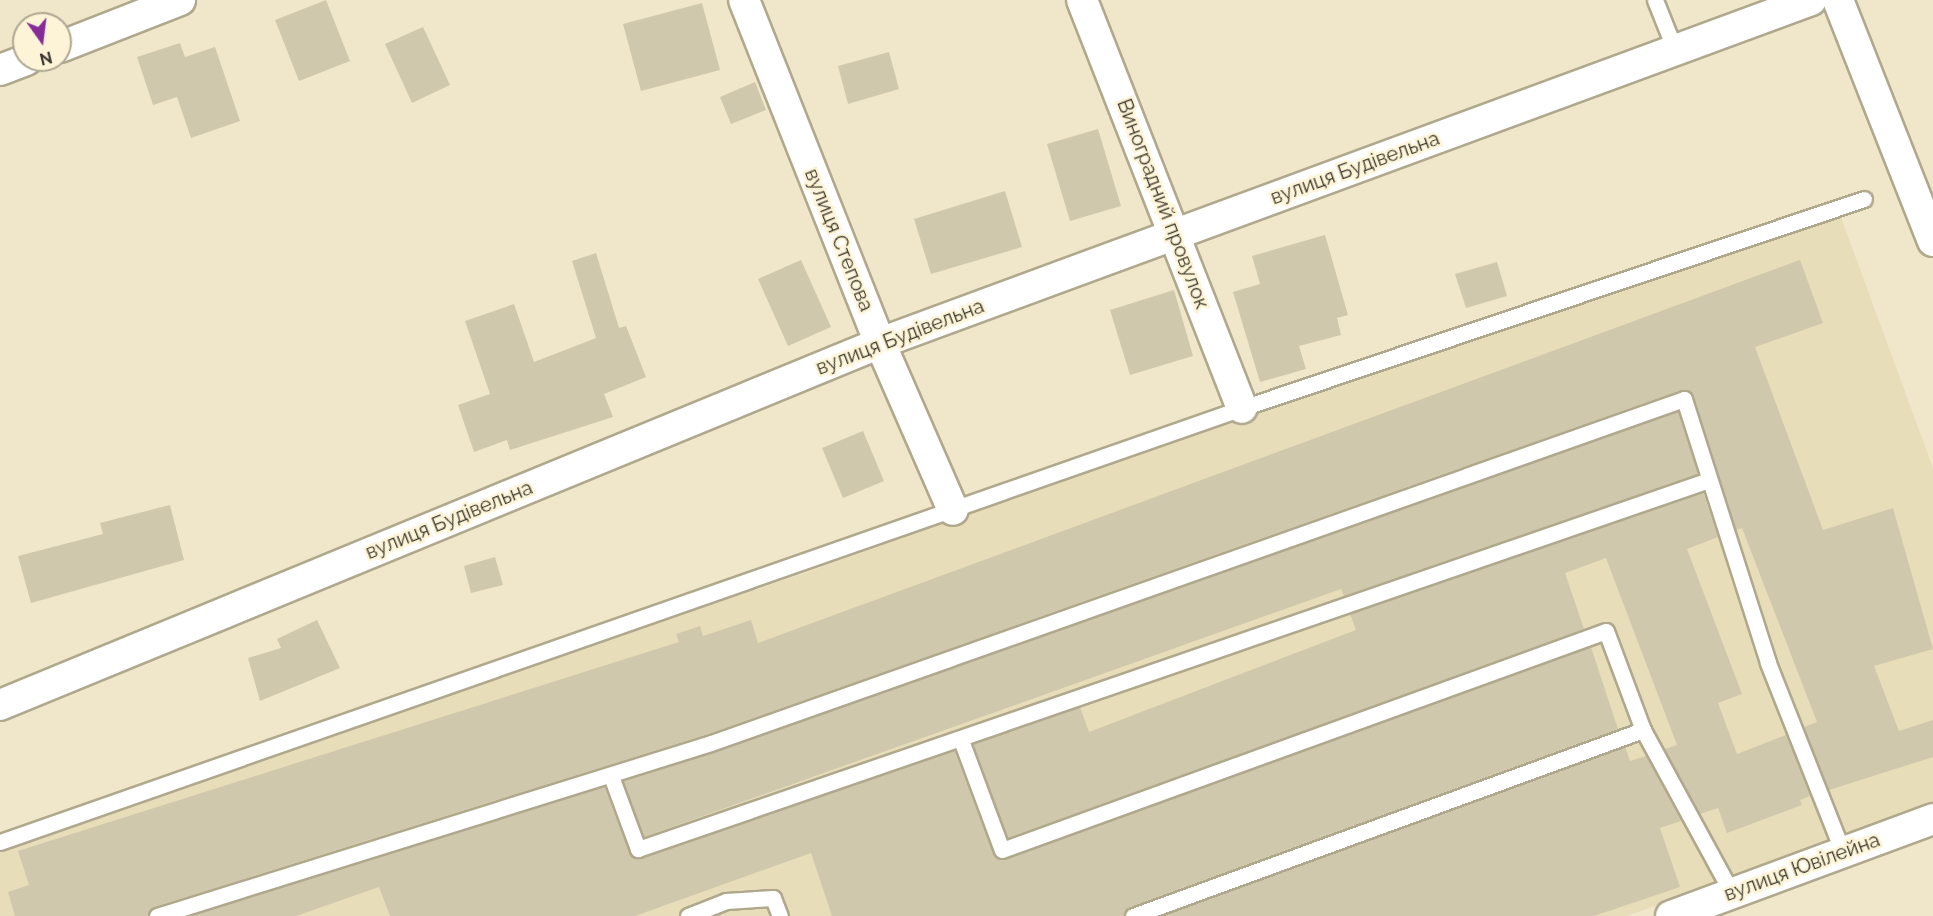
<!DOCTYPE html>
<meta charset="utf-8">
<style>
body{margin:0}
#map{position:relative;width:1933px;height:916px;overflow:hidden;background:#f0e7ca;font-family:Raleway,sans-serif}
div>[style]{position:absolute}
.built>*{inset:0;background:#e8ddb9}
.building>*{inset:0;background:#d0c8ac}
.roads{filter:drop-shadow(2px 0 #b0a88d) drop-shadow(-2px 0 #b0a88d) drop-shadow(0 2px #b0a88d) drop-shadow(0 -2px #b0a88d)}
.service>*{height:15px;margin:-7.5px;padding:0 7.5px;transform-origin:7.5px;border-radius:7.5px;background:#fff}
.minor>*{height:30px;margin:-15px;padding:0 15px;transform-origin:15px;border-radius:15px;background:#fff}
span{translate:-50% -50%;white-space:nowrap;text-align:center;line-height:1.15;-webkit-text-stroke:5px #fdf4d7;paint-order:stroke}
.street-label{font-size:20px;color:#3a362b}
.north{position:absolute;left:12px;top:12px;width:60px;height:60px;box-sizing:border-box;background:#fdf4d7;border:2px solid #afa892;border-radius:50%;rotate:166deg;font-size:16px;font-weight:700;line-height:24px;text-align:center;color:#3a362b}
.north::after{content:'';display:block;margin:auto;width:21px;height:27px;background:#862c98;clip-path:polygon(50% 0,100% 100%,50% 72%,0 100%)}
</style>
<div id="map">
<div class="built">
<i style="clip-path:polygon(1835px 201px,1933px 468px,1933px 805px,1627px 916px,0 916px,0 842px,802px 574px)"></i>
</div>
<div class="building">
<i style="clip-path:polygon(326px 0,350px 61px,299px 81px,275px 20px)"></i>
<i style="clip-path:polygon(702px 3px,720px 70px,641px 91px,623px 24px)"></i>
<i style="clip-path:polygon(423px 27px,450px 85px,412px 103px,385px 44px)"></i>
<i style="clip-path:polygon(180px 43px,185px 57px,215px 47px,240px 121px,191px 138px,177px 97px,153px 105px,137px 57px)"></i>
<i style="clip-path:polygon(889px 52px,899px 89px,848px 104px,838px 66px)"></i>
<i style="clip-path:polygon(755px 82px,766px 110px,731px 124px,720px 97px)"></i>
<i style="clip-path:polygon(1098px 129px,1121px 206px,1070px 221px,1047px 144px)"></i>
<i style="clip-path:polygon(1005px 191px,1022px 247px,931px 274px,914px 219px)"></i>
<i style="clip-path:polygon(1325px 235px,1348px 315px,1337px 318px,1341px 335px,1299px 346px,1306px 369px,1260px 382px,1233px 292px,1260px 284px,1252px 256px)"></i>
<i style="clip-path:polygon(596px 253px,619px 328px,626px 326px,646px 377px,604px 394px,613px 417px,510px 450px,507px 440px,474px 452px,458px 405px,490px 394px,465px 321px,514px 304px,534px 362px,596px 338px,572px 261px)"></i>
<i style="clip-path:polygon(801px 260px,831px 327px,788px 346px,758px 279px)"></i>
<i style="clip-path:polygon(1800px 260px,1823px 323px,1755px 347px,1823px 530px,1893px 508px,1933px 649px,1874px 666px,1899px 731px,1933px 720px,1933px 757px,1829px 790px,1804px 727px,1817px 722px,1742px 528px,1736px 530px,1693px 396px,1681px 390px,708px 734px,154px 907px,147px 916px,15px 916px,8px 892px,29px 885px,18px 851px,679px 642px,676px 634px,700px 626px,703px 636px,751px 620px,758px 643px)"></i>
<i style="clip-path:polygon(1497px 262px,1507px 296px,1466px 308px,1455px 274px)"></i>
<i style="clip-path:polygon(1174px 290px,1193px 356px,1130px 375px,1110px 310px)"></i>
<i style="clip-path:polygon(1678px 412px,1698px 474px,1344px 596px,1341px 589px,644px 837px,623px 781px)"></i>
<i style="clip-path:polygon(863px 431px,884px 481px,843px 498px,822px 448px)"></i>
<i style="clip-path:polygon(1703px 492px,1718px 537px,1687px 549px,1742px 694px,1718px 703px,1737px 754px,1786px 735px,1810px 796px,1800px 800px,1802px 805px,1727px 833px,1718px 808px,1700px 814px,1665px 749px,1677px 745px,1606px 558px,1565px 573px,1584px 629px,1008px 838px,973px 744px,1080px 707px,1089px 732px,1356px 630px,1350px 614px)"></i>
<i style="clip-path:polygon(170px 505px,184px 560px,31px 603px,18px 556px,103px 534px,100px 523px)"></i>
<i style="clip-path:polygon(495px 557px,503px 585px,471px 593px,464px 566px)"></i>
<i style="clip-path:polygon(317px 620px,340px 668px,260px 701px,248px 658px,281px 648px,277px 639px)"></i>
<i style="clip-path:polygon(1591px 647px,1618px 729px,1130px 907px,1123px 916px,832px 916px,811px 853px,635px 916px,390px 916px,379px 887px,296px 916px,190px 916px,604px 786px,629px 852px,641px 858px,954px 750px,993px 853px,1005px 859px)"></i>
<i style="clip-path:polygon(1625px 747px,1630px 761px,1646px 756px,1681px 821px,1660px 828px,1680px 887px,1594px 916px,1161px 916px)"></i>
</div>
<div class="roads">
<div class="service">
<i style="left:1655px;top:0;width:54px;rotate:68.2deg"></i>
<i style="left:961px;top:740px;width:117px;rotate:69.6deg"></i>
<i style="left:1002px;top:850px;width:642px;rotate:-19.93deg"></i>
<i style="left:1606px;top:631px;width:106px;rotate:69.5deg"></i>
<i style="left:1643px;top:730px;width:186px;rotate:61.4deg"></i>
<i style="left:611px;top:776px;width:78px;rotate:69.7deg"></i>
<i style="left:638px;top:849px;width:1133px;rotate:-19.01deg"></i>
<i style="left:0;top:842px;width:1316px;rotate:-19.26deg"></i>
<i style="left:1242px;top:408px;width:656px;rotate:-18.57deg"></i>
<i style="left:157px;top:916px;width:580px;rotate:-17.34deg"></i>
<i style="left:711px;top:743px;width:1032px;rotate:-19.47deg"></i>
<i style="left:1684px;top:399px;width:277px;rotate:72.3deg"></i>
<i style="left:1768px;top:663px;width:203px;rotate:68.4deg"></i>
<i style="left:688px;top:916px;width:41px;rotate:-21.5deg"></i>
<i style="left:726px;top:901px;width:47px;rotate:-3.7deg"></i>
<i style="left:773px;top:898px;width:19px;rotate:69deg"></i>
<i style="left:1133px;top:916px;width:543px;rotate:-20.04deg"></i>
</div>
<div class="minor">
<i style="left:744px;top:0;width:369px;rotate:68.4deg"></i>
<i style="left:880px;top:343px;width:182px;rotate:66.4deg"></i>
<i style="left:1082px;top:0;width:438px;rotate:68.6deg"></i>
<i style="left:1838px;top:0;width:259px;rotate:68.5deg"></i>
<i style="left:60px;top:47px;width:129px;rotate:-21.4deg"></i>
<i style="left:0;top:70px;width:28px;rotate:-21deg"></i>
<i style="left:0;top:705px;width:952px;rotate:-22.36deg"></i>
<i style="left:880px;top:343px;width:992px;rotate:-20.22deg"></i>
<i style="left:1671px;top:916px;width:279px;rotate:-20.3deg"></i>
</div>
</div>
<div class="street-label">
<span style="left:1355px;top:168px;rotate:-20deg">вулиця Будівельна</span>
<span style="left:1163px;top:204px;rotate:69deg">Виноградний провулок</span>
<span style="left:839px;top:240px;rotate:68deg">вулиця Степова</span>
<span style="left:900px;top:337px;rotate:-21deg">вулиця Будівельна</span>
<span style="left:449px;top:520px;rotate:-22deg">вулиця Будівельна</span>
<span style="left:1802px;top:867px;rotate:-20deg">вулиця Ювілейна</span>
</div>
<div class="north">N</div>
</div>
